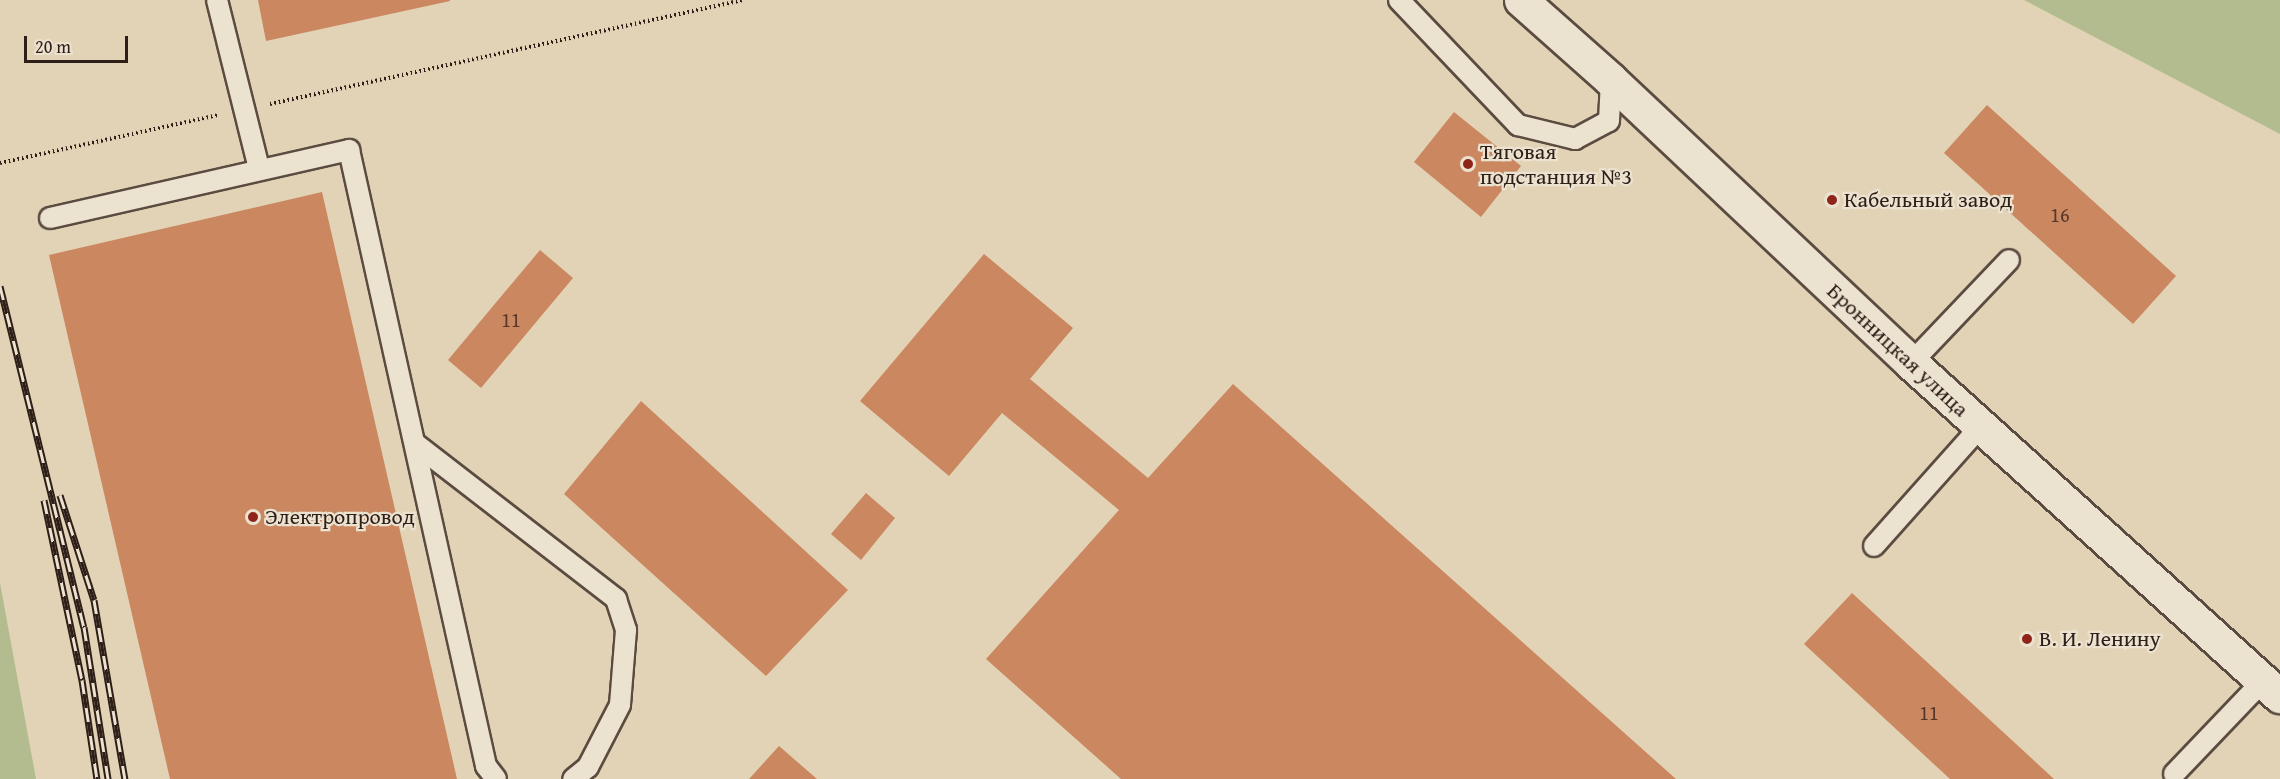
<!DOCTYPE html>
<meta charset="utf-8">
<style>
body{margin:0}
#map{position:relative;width:2280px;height:779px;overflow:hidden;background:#e2d3b6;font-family:"Gentium Book Plus",serif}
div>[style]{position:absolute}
.green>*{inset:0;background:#b2bc8f}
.building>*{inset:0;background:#ca8760}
.path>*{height:4px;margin-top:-2px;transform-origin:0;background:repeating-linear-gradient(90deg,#2e1e18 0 1.5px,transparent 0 4.5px)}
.roads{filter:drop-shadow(2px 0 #5b4b40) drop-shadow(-2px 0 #5b4b40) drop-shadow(0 2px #5b4b40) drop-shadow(0 -2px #5b4b40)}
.service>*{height:20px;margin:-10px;padding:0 10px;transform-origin:10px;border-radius:10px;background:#ece2d0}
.minor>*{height:33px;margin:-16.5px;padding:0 16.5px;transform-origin:16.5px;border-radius:16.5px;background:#ece2d0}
.rail>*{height:7px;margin-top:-3.5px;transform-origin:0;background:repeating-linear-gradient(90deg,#ece2d0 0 14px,#2e1e18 0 28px);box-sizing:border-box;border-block:2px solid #2e1e18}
.dots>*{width:16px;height:16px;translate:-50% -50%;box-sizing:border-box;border:3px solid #ece2d0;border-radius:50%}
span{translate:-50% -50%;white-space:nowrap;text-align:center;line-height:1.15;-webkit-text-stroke:4.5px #ece2d0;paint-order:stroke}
.number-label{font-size:20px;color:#55382a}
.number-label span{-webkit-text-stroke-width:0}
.poi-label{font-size:22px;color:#2e1e18}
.left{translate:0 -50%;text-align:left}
.street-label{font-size:22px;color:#2e1e18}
.scale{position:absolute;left:24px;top:36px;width:104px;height:27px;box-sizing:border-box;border:3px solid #2e1e18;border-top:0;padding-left:8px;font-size:18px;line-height:21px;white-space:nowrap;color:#2e1e18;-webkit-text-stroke:4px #ece2d0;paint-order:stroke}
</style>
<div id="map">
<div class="green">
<i style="clip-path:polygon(2024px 0,2280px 0,2280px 134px)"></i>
<i style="clip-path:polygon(0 583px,36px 779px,0 779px)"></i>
</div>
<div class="building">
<i style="clip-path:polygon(258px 0,450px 0,450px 1px,266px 41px)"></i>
<i style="clip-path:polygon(1987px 105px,2176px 276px,2133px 324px,1944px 153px)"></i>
<i style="clip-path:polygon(1454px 112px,1521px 166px,1481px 217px,1414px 162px)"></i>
<i style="clip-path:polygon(322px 192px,457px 779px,170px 779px,49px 255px)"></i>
<i style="clip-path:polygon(540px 250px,573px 278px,481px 388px,448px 360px)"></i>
<i style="clip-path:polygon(984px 254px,1073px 328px,1030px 379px,1148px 478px,1233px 384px,1676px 779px,1121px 779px,986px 659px,1119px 510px,1002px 413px,949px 476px,860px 401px)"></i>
<i style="clip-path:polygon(641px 401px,848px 590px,766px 676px,564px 494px)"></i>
<i style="clip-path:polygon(866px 493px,895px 518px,861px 560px,831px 534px)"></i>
<i style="clip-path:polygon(1852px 593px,1865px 605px,2054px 779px,1950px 779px,1804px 644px)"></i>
<i style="clip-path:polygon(779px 746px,817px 779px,749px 779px)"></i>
</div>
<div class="path">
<i style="left:270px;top:104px;width:483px;rotate:-12.4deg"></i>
<i style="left:0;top:163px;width:224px;rotate:-12.4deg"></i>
</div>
<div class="roads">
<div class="service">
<i style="left:217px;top:0;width:174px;rotate:76deg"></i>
<i style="left:1399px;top:0;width:173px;rotate:46.4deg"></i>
<i style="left:1518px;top:125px;width:59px;rotate:13.8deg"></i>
<i style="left:1575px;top:139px;width:38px;rotate:-28deg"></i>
<i style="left:1609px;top:121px;width:41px;rotate:-87.2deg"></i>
<i style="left:50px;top:218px;width:307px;rotate:-12.8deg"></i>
<i style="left:349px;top:150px;width:631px;rotate:77.46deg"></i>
<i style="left:486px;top:766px;width:16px;rotate:52deg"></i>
<i style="left:1911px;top:363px;width:142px;rotate:-46.4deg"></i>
<i style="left:417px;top:445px;width:252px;rotate:37.7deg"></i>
<i style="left:616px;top:599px;width:33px;rotate:72deg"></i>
<i style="left:626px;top:630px;width:75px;rotate:94.6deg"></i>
<i style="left:620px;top:705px;width:70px;rotate:117.3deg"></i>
<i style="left:588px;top:767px;width:19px;rotate:141deg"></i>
<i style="left:1874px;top:546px;width:161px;rotate:-48.3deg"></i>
<i style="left:2174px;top:774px;width:129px;rotate:-46.3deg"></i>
</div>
<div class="minor">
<i style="left:1521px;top:0;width:120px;rotate:41.6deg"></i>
<i style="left:1611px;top:80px;width:412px;rotate:43.3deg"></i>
<i style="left:1911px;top:363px;width:497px;rotate:42.1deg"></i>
</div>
</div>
<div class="rail">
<i style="left:0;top:286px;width:351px;rotate:76.2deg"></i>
<i style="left:84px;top:627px;width:154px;rotate:81deg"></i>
<i style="left:60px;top:495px;width:110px;rotate:72.1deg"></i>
<i style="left:94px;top:600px;width:182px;rotate:80.2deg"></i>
<i style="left:44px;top:500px;width:184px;rotate:78.1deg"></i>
<i style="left:82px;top:680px;width:100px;rotate:81.4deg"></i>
</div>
<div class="dots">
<i style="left:1468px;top:164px;background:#8f2418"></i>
<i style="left:1832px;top:200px;background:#8f2418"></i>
<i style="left:253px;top:517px;background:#8f2418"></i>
<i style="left:2027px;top:639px;background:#8f2418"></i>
</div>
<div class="number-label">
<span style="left:2060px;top:214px">16</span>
<span style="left:511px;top:319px">11</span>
<span style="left:1929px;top:712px">11</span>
</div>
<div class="poi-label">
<span class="left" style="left:1480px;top:164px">Тяговая<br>подстанция №3</span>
<span class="left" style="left:1844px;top:200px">Кабельный завод</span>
<span class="left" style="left:265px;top:517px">Электропровод</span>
<span class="left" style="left:2039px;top:639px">В. И. Ленину</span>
</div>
<div class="street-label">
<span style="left:1898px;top:350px;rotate:43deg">Бронницкая улица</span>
</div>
<div class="scale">20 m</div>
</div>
